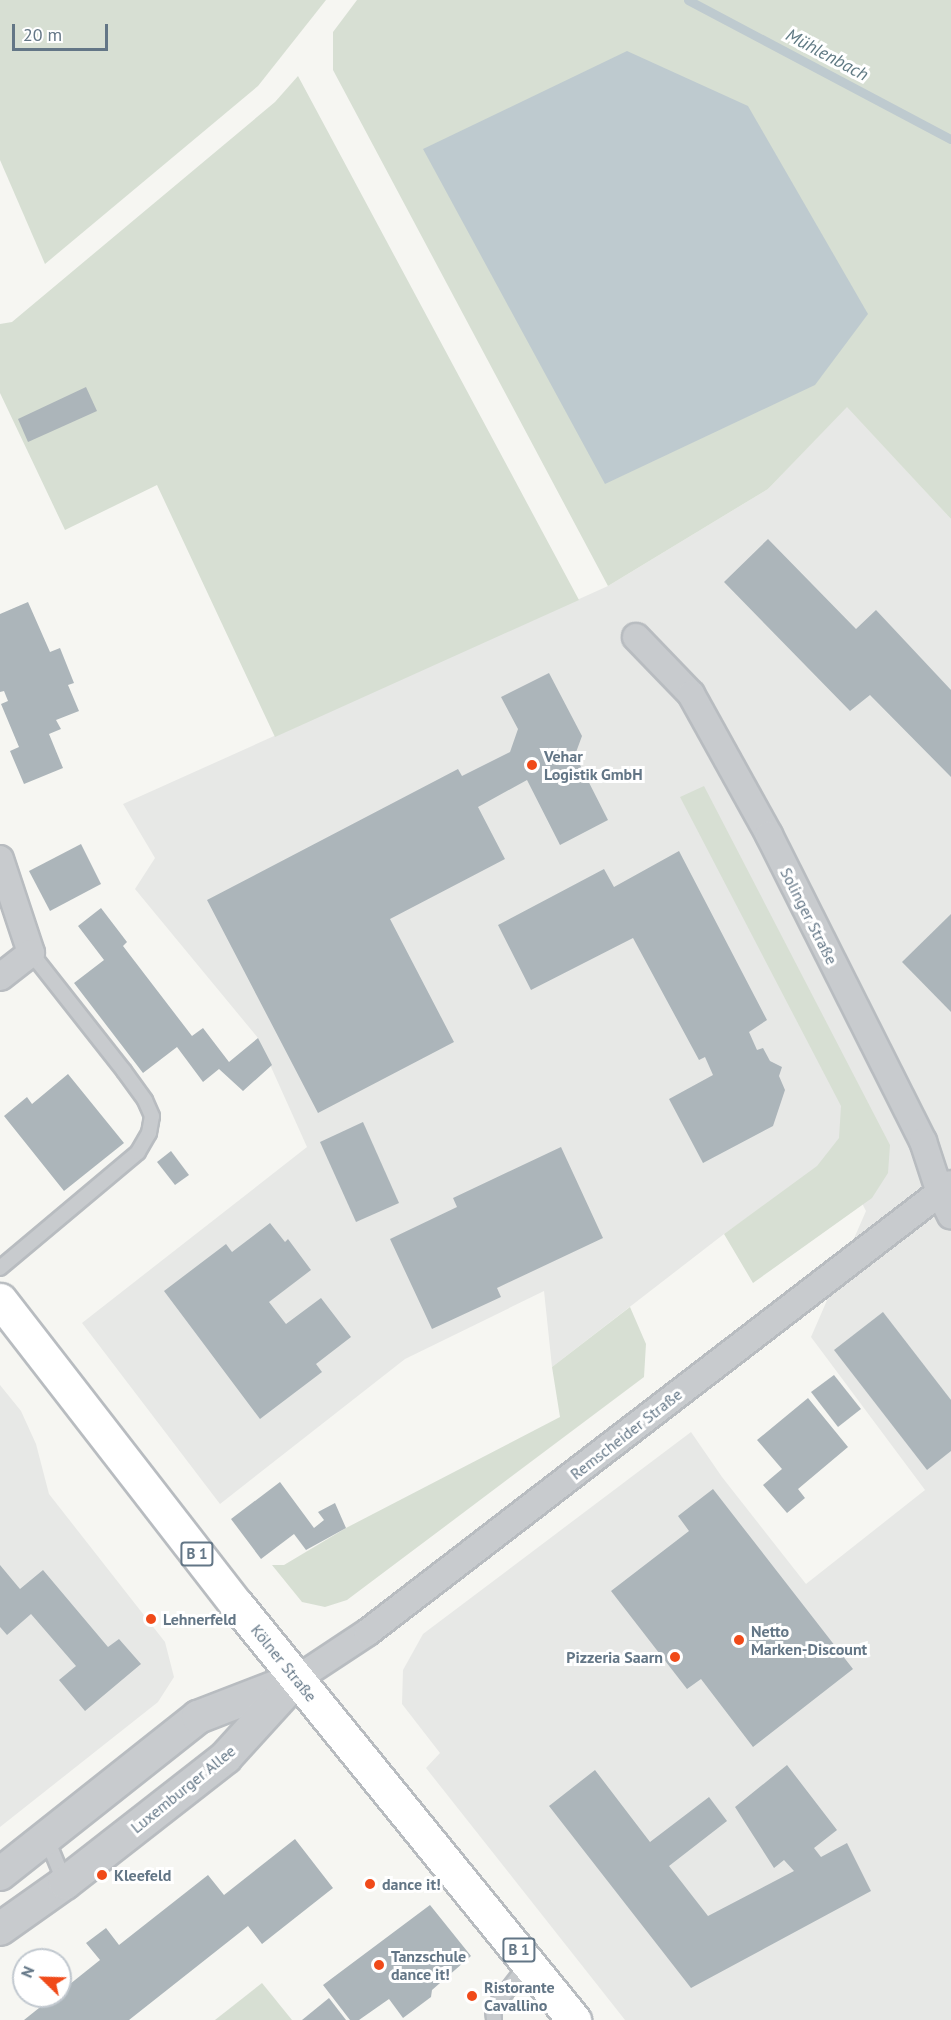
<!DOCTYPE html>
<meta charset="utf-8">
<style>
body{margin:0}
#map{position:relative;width:951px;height:2020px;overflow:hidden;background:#f6f6f2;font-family:"PT Sans",sans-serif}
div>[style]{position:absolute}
.built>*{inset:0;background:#e7e8e6}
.green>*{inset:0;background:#d7dfd3}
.water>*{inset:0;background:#becacf}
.stream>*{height:9px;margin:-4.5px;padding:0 4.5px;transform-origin:4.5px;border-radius:4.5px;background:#becacf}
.building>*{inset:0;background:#acb5ba}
.roads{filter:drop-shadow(2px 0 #b8bcc0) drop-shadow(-2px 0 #b8bcc0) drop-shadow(0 2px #b8bcc0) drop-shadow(0 -2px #b8bcc0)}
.service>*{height:14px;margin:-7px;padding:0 7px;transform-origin:7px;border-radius:7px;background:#c8cbce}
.minor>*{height:26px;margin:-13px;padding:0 13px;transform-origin:13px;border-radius:13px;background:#c8cbce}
.tertiary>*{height:32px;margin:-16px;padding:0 16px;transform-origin:16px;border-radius:16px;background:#c8cbce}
.primary>*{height:33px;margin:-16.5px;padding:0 16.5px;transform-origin:16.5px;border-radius:16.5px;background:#fff}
.dots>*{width:16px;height:16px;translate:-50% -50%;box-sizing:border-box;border:3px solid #fff;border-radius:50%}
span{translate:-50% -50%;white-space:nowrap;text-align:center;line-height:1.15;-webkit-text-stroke:6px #fff;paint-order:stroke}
.shield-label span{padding:2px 4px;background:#fff;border:2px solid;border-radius:4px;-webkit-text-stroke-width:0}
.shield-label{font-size:15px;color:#637686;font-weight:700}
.poi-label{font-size:16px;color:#637686;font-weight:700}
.left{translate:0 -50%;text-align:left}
.right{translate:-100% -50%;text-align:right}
.street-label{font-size:16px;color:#637686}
.water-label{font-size:18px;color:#5f7983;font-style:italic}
.north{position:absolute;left:12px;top:1948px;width:60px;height:60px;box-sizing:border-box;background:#fff;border:2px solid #c1c8cf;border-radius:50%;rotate:293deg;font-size:16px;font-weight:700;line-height:24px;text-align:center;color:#637686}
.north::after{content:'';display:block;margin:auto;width:21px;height:27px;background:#f04a19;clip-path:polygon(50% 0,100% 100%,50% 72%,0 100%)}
.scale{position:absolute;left:12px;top:24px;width:96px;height:27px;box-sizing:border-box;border:3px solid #637686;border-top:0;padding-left:8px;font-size:18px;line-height:21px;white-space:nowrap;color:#637686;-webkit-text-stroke:4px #fff;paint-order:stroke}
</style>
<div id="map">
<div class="built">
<i style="clip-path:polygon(847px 406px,951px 519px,951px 2020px,625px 2020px,426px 1768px,440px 1753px,402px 1704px,403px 1670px,423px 1634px,691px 1432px,722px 1477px,806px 1584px,925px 1490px,811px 1337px,866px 1211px,837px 1154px,724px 1234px,552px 1367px,544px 1291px,405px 1359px,220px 1504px,82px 1323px,307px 1147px,258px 1038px,135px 889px,155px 858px,123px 804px,608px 586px,768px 489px)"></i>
<i style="clip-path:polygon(0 1385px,21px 1411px,36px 1444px,49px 1494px,165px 1642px,174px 1677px,158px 1702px,0 1827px)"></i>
</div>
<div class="green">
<i style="clip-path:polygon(0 0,326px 0,258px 86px,45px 264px,0 160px)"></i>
<i style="clip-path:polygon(357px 0,951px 0,951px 519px,847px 407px,768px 489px,608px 586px,333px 70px,333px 32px)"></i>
<i style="clip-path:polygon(298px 76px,579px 600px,275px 737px,157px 485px,65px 530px,0 393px,0 324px,12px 322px,275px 102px)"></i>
<i style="clip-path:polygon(704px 786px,890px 1145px,888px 1173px,872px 1198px,753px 1283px,724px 1234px,817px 1166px,839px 1138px,841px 1106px,680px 797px)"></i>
<i style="clip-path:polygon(630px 1307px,646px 1344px,644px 1377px,347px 1600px,325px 1607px,302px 1602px,272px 1565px,284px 1565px,346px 1528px,560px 1417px,552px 1367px)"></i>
<i style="clip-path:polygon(262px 1983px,292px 2020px,215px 2020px)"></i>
</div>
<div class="water">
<i style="clip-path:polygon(627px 51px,748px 106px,868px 314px,815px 385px,605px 484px,423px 149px)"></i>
</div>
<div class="stream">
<i style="left:688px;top:0;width:297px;rotate:27.9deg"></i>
</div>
<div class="building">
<i style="clip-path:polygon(86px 387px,97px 411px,28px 442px,18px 419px)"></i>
<i style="clip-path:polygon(768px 539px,856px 629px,876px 610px,951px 690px,951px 777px,870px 695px,850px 711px,724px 582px)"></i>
<i style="clip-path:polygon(28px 602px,50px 652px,60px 648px,74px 683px,68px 685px,79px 711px,56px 720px,61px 729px,49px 734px,63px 768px,24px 784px,10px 751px,19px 747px,1px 704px,8px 701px,4px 691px,0 692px,0 614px)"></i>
<i style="clip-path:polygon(549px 673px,582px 736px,575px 755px,608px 820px,560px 845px,527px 780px,478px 807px,505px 859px,390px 919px,454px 1042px,318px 1113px,207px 900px,458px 769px,462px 776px,510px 752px,518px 729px,501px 697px)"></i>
<i style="clip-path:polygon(81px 844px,101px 884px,50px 911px,29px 871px)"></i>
<i style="clip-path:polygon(679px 851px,767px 1020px,749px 1032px,757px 1050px,763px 1048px,770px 1061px,782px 1067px,779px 1076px,785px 1090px,773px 1126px,703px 1163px,669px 1099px,713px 1075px,705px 1057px,699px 1060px,633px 938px,531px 990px,498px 925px,604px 869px,614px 887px)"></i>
<i style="clip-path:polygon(101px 908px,127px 942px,123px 946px,192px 1036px,203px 1028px,229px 1062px,258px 1038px,272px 1065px,243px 1091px,219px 1069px,203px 1082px,177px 1047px,143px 1073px,74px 983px,104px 960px,78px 926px)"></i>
<i style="clip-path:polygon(951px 914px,951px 1012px,902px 962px)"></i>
<i style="clip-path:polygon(68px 1074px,124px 1143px,64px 1191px,4px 1116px,27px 1097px,32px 1104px)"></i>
<i style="clip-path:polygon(363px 1122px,399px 1203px,356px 1222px,320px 1142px)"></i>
<i style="clip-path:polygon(561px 1147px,603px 1238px,497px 1288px,501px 1297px,432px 1329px,390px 1239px,457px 1207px,453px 1198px)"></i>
<i style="clip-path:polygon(171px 1151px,189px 1175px,175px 1185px,157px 1162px)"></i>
<i style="clip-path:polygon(270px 1223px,285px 1242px,288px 1239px,311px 1270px,269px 1302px,286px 1324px,321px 1298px,351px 1337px,316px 1364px,322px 1372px,260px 1419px,164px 1291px,226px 1244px,232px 1252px)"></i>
<i style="clip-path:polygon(883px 1312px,951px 1400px,951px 1451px,927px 1470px,834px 1350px)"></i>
<i style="clip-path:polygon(834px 1375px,861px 1409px,838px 1427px,811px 1392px)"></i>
<i style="clip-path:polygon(808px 1398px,848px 1447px,798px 1489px,805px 1498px,787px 1513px,763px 1485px,782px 1469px,757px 1440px)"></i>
<i style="clip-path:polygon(280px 1482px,314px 1528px,324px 1520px,318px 1512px,335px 1503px,346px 1528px,306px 1550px,294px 1534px,261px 1559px,231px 1519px)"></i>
<i style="clip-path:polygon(713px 1489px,853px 1669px,753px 1747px,701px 1679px,687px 1689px,611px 1591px,689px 1531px,678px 1516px)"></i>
<i style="clip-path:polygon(0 1565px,20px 1589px,43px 1570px,108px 1647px,119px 1639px,141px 1664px,85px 1711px,59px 1680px,76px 1666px,31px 1614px,7px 1635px,0 1627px)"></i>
<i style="clip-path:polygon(787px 1765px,837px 1830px,814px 1848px,821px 1857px,847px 1843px,871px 1891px,691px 1988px,549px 1806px,595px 1770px,650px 1842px,709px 1797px,727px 1821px,669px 1866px,708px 1916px,794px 1871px,784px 1860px,774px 1868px,735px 1807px)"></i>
<i style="clip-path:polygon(295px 1839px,333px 1888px,262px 1944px,248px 1926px,129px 2020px,24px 2020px,54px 1996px,60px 1996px,60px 1992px,100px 1960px,86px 1943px,106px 1928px,119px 1945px,208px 1875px,224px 1895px)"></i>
<i style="clip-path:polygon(430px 1905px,471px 1956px,432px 1990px,431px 1997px,403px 2018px,389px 1999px,359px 2020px,350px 2020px,323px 1985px)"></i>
<i style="clip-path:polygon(329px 1998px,346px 2020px,302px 2020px)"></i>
</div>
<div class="roads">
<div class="service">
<i style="left:0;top:1268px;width:180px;rotate:-40deg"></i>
<i style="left:138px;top:1152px;width:22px;rotate:-60deg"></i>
<i style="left:149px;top:1133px;width:17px;rotate:-80deg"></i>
<i style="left:152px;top:1116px;width:17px;rotate:-114deg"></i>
<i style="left:145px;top:1100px;width:36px;rotate:-126deg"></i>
<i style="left:124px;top:1071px;width:150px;rotate:-128.2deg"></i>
<i style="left:46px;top:1837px;width:50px;rotate:67.6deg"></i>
<i style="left:494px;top:2020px;width:11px;rotate:-95deg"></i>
<i style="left:493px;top:2009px;width:59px;rotate:-52.5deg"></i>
</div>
<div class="minor">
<i style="left:636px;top:637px;width:79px;rotate:46deg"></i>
<i style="left:691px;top:694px;width:161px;rotate:61deg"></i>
<i style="left:769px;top:835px;width:343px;rotate:63.3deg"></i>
<i style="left:923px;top:1141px;width:55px;rotate:71.9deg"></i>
<i style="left:940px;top:1193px;width:25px;rotate:64deg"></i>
<i style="left:0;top:859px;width:99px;rotate:71.7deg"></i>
<i style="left:31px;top:953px;width:39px;rotate:142deg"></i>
<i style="left:297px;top:1679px;width:85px;rotate:-33.5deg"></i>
<i style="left:368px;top:1632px;width:735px;rotate:-37.54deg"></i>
</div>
<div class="tertiary">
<i style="left:0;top:1874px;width:253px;rotate:-38.4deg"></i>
<i style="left:198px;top:1717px;width:100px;rotate:-21.2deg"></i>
<i style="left:0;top:1929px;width:80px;rotate:-35.3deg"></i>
<i style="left:65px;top:1883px;width:204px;rotate:-38deg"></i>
<i style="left:226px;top:1757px;width:105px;rotate:-47.7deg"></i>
</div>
<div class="primary">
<i style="left:0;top:1300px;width:386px;rotate:52.2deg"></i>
<i style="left:237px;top:1605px;width:535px;rotate:50.92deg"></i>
</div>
</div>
<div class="dots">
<i style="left:532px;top:765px;background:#f04a19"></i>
<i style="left:151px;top:1619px;background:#f04a19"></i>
<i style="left:739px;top:1640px;background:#f04a19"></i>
<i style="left:675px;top:1657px;background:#f04a19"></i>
<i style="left:102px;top:1875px;background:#f04a19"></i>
<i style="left:370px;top:1884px;background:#f04a19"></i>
<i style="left:379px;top:1965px;background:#f04a19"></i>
<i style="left:472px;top:1996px;background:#f04a19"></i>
</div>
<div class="shield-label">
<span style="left:197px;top:1554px">B 1</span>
<span style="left:519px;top:1950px">B 1</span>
</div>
<div class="poi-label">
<span class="left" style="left:544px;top:765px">Vehar<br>Logistik GmbH</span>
<span class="left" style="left:163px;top:1619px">Lehnerfeld</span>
<span class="left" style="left:751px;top:1640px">Netto<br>Marken-Discount</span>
<span class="right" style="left:663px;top:1657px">Pizzeria Saarn</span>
<span class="left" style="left:114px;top:1875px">Kleefeld</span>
<span class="left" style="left:382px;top:1884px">dance it!</span>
<span class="left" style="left:391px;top:1965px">Tanzschule<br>dance it!</span>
<span class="left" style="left:484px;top:1996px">Ristorante<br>Cavallino</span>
</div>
<div class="street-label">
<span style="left:809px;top:916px;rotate:63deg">Solinger Straße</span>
<span style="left:626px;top:1434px;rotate:-38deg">Remscheider Straße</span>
<span style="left:284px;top:1663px;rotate:51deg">Kölner Straße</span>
<span style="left:183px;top:1789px;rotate:-39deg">Luxemburger Allee</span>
</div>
<div class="water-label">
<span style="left:827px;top:55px;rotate:28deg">Mühlenbach</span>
</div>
<div class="north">N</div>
<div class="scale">20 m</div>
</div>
